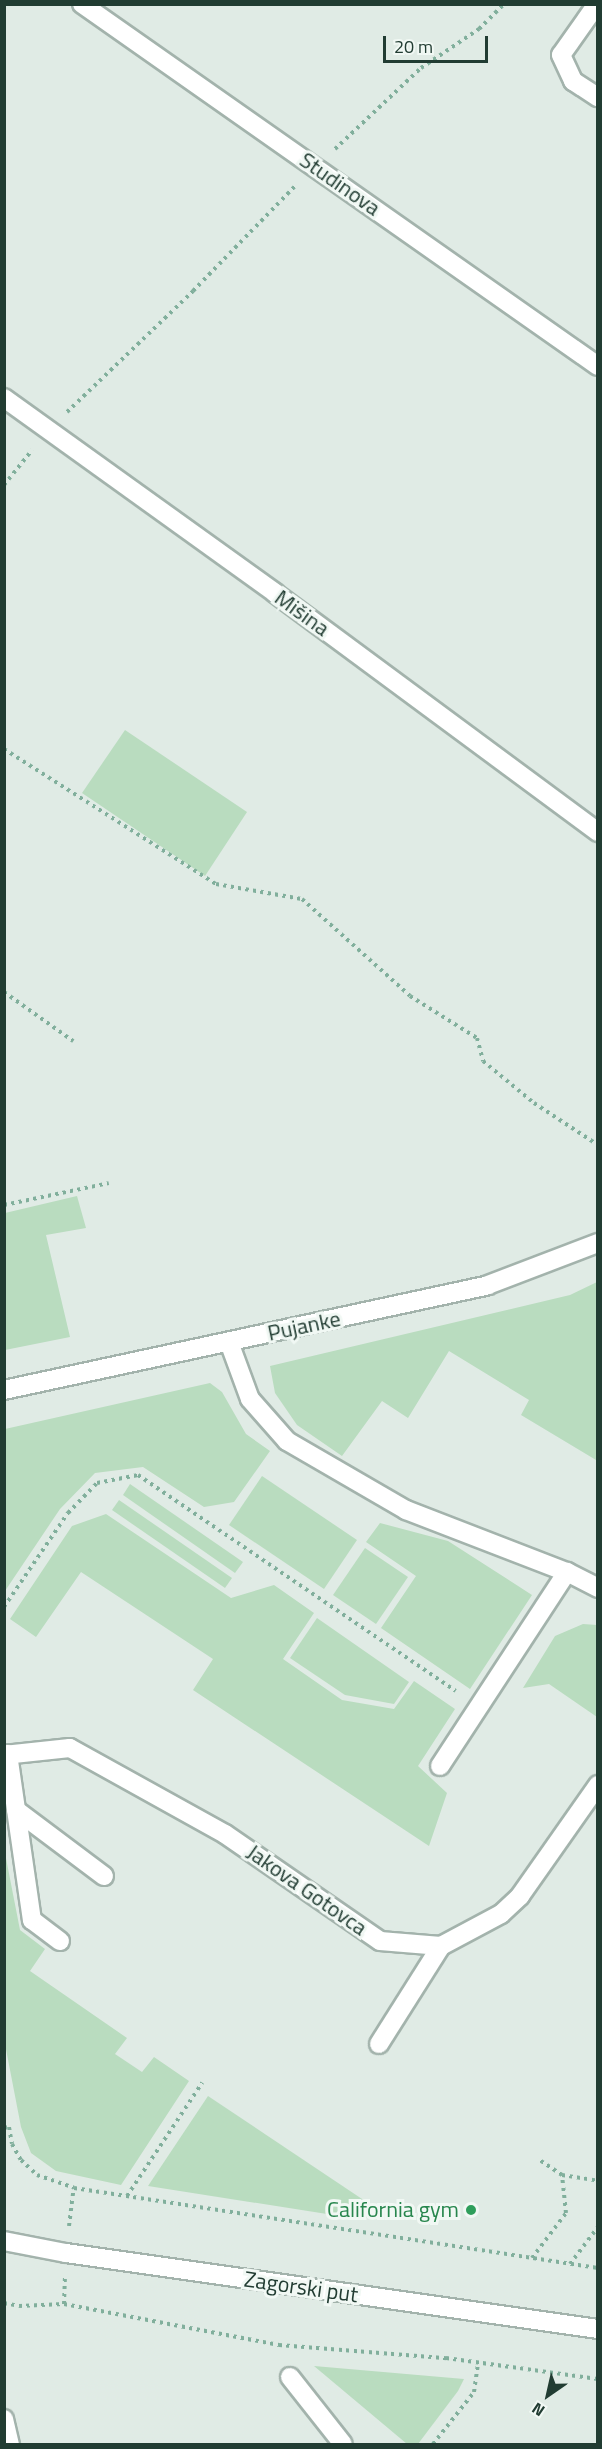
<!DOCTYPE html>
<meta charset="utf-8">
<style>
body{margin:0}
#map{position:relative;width:602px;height:2449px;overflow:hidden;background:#e0ebe5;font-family:"Titillium Web",sans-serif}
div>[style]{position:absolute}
.green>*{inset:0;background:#b9dcbf}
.path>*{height:4px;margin-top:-2px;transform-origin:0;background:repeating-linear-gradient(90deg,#81af9c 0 3px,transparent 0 7.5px)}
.roads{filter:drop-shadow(2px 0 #a3b3ac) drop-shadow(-2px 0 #a3b3ac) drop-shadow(0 2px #a3b3ac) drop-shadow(0 -2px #a3b3ac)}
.lane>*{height:18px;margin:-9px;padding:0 9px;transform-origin:9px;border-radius:9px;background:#fff}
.street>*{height:18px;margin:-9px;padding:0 9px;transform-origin:9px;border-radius:9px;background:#fff}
.dots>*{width:16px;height:16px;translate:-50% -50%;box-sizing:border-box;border:3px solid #f1f8f4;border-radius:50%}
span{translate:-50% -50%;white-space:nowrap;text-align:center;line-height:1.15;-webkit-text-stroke:6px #f1f8f4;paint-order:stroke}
.street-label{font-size:22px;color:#213c32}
.leisure-label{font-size:22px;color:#27864d}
.right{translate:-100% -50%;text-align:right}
.frame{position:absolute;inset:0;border:6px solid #213c32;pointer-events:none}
.north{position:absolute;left:518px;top:2365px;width:60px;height:60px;-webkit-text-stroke:4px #f1f8f4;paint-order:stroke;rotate:214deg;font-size:16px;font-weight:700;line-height:24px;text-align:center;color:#213c32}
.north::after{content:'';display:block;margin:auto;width:21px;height:27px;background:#213c32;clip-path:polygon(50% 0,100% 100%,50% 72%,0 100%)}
.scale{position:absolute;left:383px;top:36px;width:105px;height:27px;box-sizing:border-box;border:3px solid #213c32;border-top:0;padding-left:8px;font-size:18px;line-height:21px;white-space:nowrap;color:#213c32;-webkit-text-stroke:4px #f1f8f4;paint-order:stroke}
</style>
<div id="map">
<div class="green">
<i style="clip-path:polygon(125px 730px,247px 812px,205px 876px,82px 793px)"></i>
<i style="clip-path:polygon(77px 1196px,86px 1228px,46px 1235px,70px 1337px,5px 1350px,5px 1213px)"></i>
<i style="clip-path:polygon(597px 1282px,596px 1460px,521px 1415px,529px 1400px,449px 1351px,408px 1418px,382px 1401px,342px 1456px,297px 1425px,275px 1393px,270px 1366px,570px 1295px)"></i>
<i style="clip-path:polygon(210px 1383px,222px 1392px,246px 1434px,270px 1451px,234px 1502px,204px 1507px,143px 1467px,95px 1473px,60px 1509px,5px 1591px,5px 1429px)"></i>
<i style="clip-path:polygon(262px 1476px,357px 1540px,324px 1589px,229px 1525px)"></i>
<i style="clip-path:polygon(130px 1484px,243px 1562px,235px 1573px,123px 1495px)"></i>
<i style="clip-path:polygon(119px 1500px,232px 1578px,225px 1588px,112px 1510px)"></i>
<i style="clip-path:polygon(106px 1514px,231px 1598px,274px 1585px,314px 1613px,283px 1659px,342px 1700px,394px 1709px,414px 1681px,455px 1709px,418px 1766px,447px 1793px,429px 1846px,193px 1690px,213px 1659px,81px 1572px,36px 1637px,10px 1619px,72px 1526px)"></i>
<i style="clip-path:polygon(380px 1523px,448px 1541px,532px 1595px,470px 1689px,381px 1628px,416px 1576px,366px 1542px)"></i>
<i style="clip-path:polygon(365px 1548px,408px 1577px,376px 1624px,333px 1595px)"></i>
<i style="clip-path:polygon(317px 1618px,409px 1682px,394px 1704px,345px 1695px,290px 1658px)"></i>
<i style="clip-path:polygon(583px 1624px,597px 1625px,597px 1717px,549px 1684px,523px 1688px,555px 1636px)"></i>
<i style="clip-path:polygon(5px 1853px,20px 1930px,45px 1949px,30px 1971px,127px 2038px,115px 2054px,142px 2072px,154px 2057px,189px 2081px,121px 2185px,56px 2171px,31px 2153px,21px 2127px,5px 2044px)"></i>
<i style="clip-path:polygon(208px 2096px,374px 2207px,365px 2220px,148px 2186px)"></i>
<i style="clip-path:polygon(314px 2366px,464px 2379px,458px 2391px,418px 2444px,407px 2444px)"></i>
</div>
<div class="path">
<i style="left:335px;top:149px;width:118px;rotate:-43.3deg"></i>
<i style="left:421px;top:68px;width:70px;rotate:-33.9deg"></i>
<i style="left:479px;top:29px;width:35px;rotate:-45deg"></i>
<i style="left:67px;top:412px;width:175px;rotate:-43.8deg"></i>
<i style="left:193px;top:291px;width:148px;rotate:-45.8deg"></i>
<i style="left:4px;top:485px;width:45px;rotate:-51.3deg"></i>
<i style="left:4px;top:749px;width:251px;rotate:32.5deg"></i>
<i style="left:216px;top:884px;width:87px;rotate:9.9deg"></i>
<i style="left:302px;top:899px;width:145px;rotate:41.9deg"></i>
<i style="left:410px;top:996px;width:79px;rotate:32.1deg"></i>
<i style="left:477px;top:1038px;width:24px;rotate:75deg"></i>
<i style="left:483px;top:1061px;width:66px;rotate:39.5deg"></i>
<i style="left:534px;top:1103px;width:77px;rotate:33.3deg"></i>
<i style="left:4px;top:992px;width:85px;rotate:35.4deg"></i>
<i style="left:4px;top:1205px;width:107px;rotate:-11.8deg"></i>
<i style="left:4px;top:1607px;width:114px;rotate:-55.8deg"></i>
<i style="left:68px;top:1513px;width:42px;rotate:-46deg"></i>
<i style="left:97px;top:1483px;width:42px;rotate:-11deg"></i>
<i style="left:138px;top:1475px;width:384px;rotate:34.2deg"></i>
<i style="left:4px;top:2128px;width:5px;rotate:-11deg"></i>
<i style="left:9px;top:2127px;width:17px;rotate:80deg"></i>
<i style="left:12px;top:2144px;width:18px;rotate:61deg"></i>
<i style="left:21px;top:2160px;width:22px;rotate:43deg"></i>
<i style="left:37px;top:2175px;width:39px;rotate:19deg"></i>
<i style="left:74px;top:2188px;width:530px;rotate:8.68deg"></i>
<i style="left:562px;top:2175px;width:36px;rotate:9deg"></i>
<i style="left:127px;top:2196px;width:136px;rotate:-56.4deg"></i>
<i style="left:69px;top:2226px;width:38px;rotate:-83deg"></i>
<i style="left:532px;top:2258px;width:56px;rotate:-52.9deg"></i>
<i style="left:566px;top:2213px;width:38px;rotate:-96deg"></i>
<i style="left:562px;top:2175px;width:29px;rotate:-146deg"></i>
<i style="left:570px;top:2264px;width:46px;rotate:-52.9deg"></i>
<i style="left:4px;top:2303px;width:15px;rotate:11deg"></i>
<i style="left:19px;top:2306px;width:45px;rotate:-2.5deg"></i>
<i style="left:64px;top:2304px;width:219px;rotate:10.8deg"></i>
<i style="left:279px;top:2345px;width:168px;rotate:4.5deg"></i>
<i style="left:446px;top:2358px;width:153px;rotate:7.9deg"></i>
<i style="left:64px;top:2304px;width:26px;rotate:-88deg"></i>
<i style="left:433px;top:2444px;width:66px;rotate:-51.7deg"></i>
<i style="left:474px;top:2392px;width:29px;rotate:-82deg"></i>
</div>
<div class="roads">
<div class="lane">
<i style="left:597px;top:4px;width:62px;rotate:125.2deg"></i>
<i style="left:561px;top:55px;width:29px;rotate:65deg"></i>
<i style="left:573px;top:81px;width:30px;rotate:33deg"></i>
<i style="left:8px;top:1754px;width:168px;rotate:81.8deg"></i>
<i style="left:32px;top:1920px;width:35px;rotate:37deg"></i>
<i style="left:440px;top:1766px;width:232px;rotate:-56.8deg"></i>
<i style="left:16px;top:1810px;width:110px;rotate:36.9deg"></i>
<i style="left:379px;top:2044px;width:116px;rotate:-57.7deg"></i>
<i style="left:290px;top:2377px;width:85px;rotate:51.7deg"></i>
</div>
<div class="street">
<i style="left:82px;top:4px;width:630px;rotate:35.05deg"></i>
<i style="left:4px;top:398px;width:334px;rotate:35.7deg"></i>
<i style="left:275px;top:593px;width:402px;rotate:36.5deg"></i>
<i style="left:229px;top:1342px;width:61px;rotate:69.8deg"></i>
<i style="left:250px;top:1399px;width:56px;rotate:48.6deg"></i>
<i style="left:287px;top:1441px;width:138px;rotate:30.1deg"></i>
<i style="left:406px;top:1510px;width:173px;rotate:21.1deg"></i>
<i style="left:567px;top:1572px;width:35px;rotate:27deg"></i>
<i style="left:4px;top:1390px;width:495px;rotate:-12.2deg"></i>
<i style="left:488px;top:1285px;width:118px;rotate:-20.9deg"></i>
<i style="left:4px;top:1755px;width:66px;rotate:-6.1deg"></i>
<i style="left:70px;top:1748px;width:177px;rotate:29deg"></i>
<i style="left:225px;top:1834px;width:188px;rotate:34.6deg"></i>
<i style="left:380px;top:1941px;width:61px;rotate:4.7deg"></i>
<i style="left:441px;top:1946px;width:68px;rotate:-28.1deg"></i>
<i style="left:501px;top:1914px;width:26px;rotate:-43deg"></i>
<i style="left:520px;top:1896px;width:136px;rotate:-54.9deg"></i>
<i style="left:4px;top:2241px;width:63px;rotate:11deg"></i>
<i style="left:66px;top:2253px;width:537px;rotate:8.13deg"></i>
<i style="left:4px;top:2419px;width:26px;rotate:77deg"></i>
</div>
</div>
<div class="dots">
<i style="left:471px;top:2210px;background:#2e9e5b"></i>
</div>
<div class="street-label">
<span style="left:340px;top:184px;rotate:35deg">Studinova</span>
<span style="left:302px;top:613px;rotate:36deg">Mišina</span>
<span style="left:304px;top:1326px;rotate:-12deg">Pujanke</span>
<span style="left:307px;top:1890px;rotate:35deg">Jakova Gotovca</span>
<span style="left:301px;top:2287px;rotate:8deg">Zagorski put</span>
</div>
<div class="leisure-label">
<span class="right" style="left:459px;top:2210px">California gym</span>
</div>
<div class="frame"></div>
<div class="north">N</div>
<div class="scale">20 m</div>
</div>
